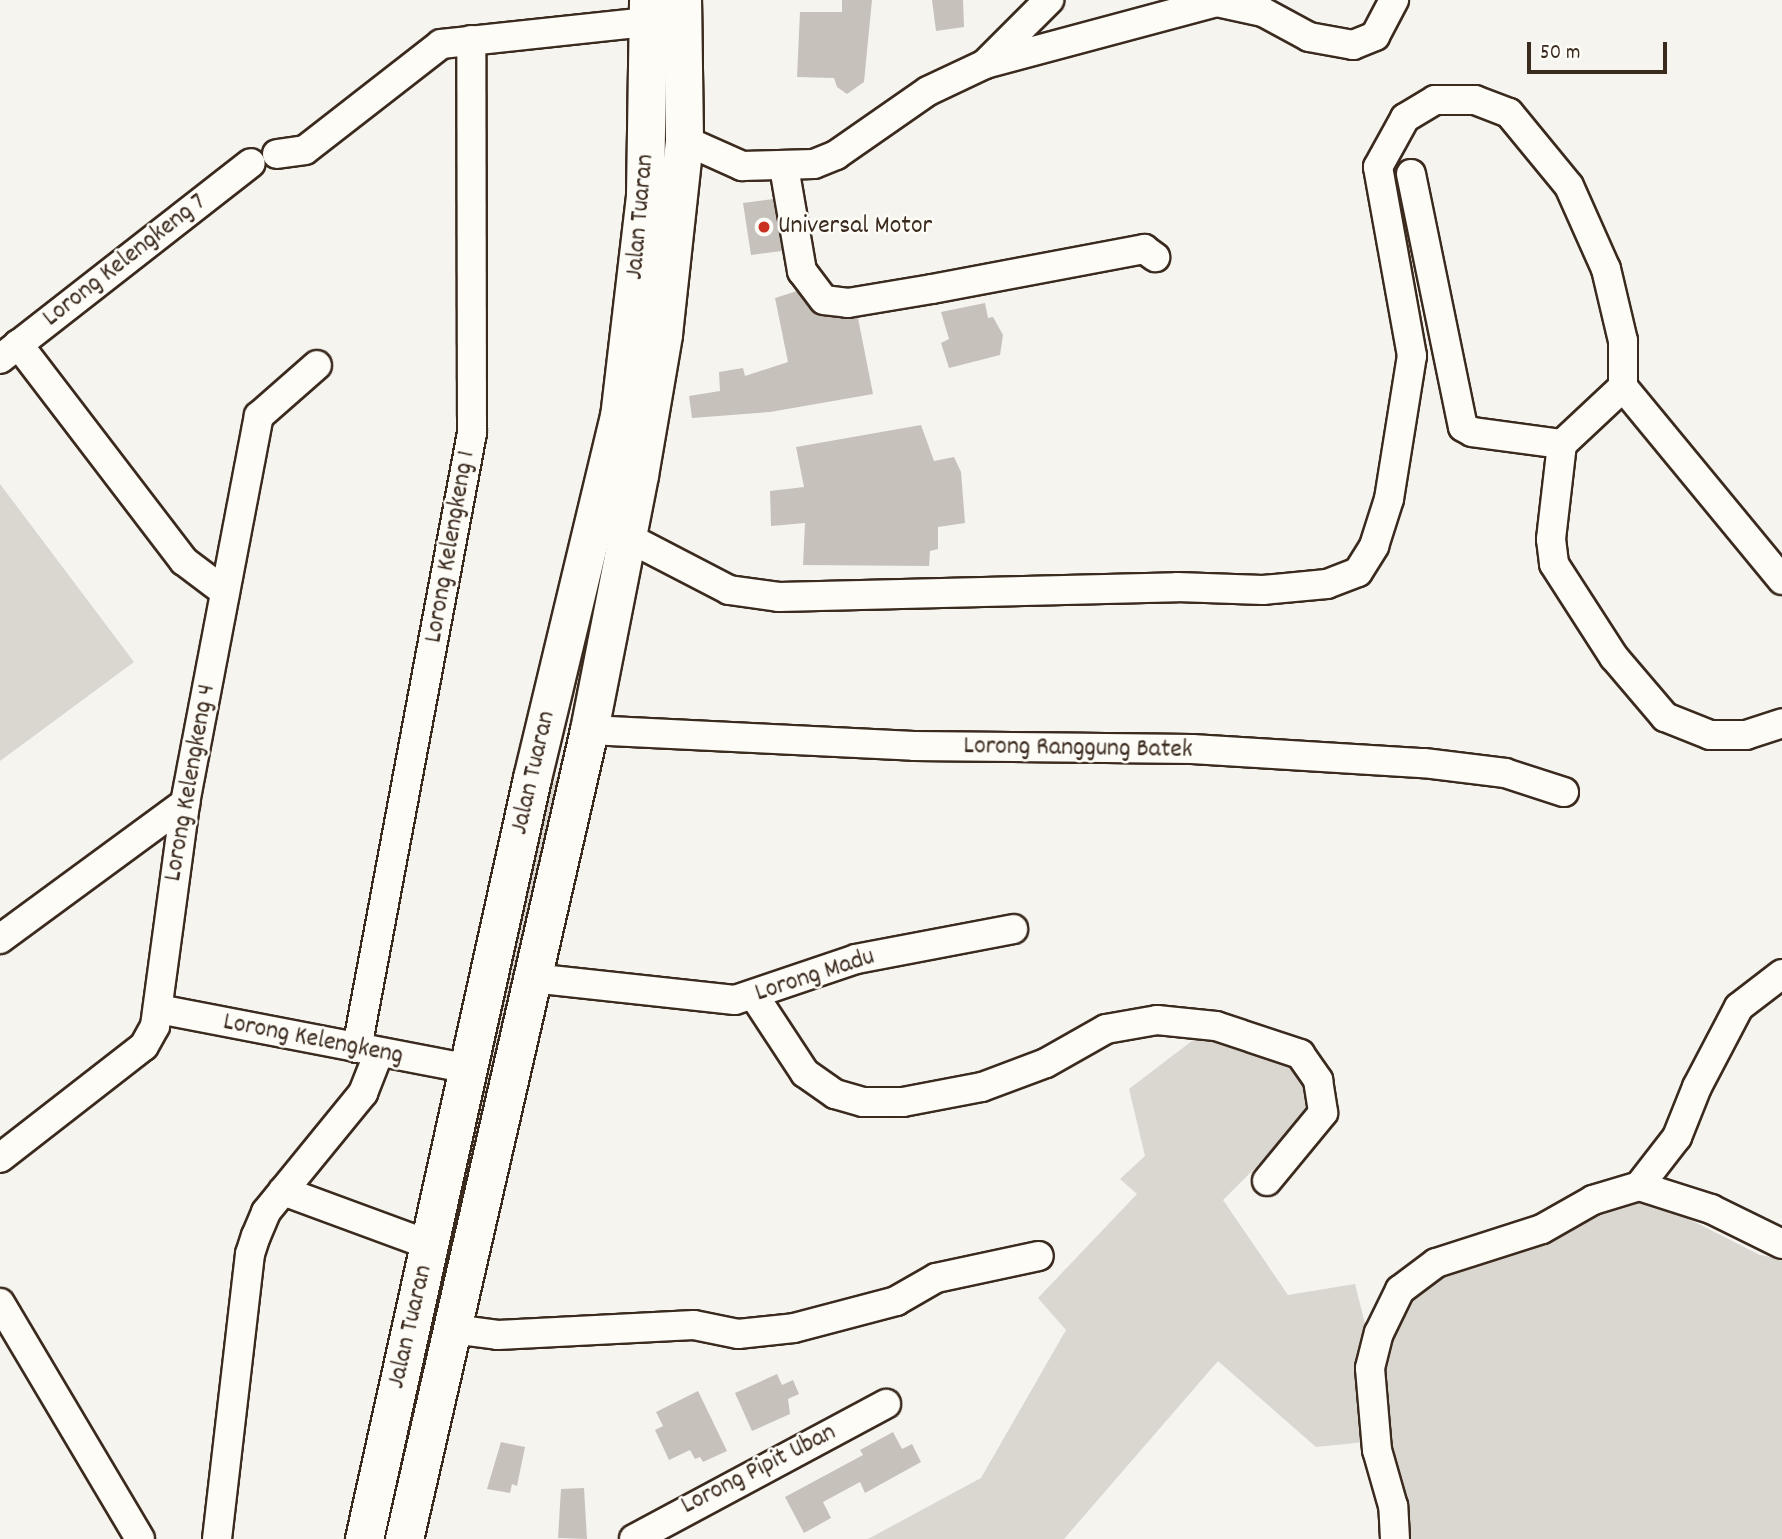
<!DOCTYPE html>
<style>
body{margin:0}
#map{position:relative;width:1782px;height:1539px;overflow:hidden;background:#f5f4ee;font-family:Dekko,sans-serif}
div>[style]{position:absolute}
.green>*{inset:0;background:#dad6d0}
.building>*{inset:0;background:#c7c1bb}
.roads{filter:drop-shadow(2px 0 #3b2a1e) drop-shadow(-2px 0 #3b2a1e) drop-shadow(0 2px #3b2a1e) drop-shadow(0 -2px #3b2a1e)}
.minor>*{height:28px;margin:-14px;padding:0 14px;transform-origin:14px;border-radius:14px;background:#fdfcf7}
.major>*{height:37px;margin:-18.5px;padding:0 18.5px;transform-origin:18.5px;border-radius:18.5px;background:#fdfcf7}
.dots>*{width:19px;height:19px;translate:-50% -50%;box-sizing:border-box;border:4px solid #fdfcf7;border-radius:50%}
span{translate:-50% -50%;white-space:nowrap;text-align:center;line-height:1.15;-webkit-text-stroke:5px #fdfcf7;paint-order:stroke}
.street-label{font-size:26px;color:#3b2a1e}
.poi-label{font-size:26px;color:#3b2a1e}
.left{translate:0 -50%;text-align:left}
.scale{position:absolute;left:1527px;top:42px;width:140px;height:32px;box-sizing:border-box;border:4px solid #3b2a1e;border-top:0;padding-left:9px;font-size:21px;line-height:24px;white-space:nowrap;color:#3b2a1e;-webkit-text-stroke:5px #fdfcf7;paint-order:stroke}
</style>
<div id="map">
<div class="green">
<i style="clip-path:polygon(0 484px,134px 662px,0 761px)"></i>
<i style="clip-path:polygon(582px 674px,392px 1539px,380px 1539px,545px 802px,557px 776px)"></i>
<i style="clip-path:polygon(1201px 1034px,1295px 1068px,1312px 1087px,1311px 1112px,1223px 1200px,1288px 1295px,1355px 1284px,1370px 1344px,1365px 1442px,1316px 1447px,1218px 1361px,1064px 1539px,868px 1539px,981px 1478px,1066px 1330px,1038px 1298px,1137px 1194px,1120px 1179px,1145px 1156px,1129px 1089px)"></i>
<i style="clip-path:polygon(1651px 1200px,1760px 1255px,1782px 1259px,1782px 1539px,1406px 1539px,1387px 1445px,1381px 1364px,1406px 1301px,1443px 1273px,1590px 1214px,1628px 1202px)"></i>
</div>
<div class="building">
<i style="clip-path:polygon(842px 0,872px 0,864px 82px,847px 94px,837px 87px,834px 78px,797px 77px,800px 12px,842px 12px)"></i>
<i style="clip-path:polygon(932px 0,963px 0,964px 27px,936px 31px)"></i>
<i style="clip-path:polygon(773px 199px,782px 251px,751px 255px,743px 203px)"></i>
<i style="clip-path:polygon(797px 291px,816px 315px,858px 318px,873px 394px,770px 412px,692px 418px,689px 396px,720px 391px,719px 372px,743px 368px,745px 376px,788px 362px,775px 298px)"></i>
<i style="clip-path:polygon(985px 303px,988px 318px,993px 317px,1003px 335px,1000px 355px,949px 368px,941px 343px,949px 339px,941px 312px)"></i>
<i style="clip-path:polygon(921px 425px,934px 461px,954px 457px,961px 472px,965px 523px,938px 527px,938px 549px,930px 551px,929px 566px,803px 565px,805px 523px,771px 526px,770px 491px,804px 487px,796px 447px)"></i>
<i style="clip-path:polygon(777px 1374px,782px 1385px,793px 1380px,799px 1394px,788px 1399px,790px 1414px,752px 1431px,735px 1393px)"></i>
<i style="clip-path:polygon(698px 1391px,727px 1451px,703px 1462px,700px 1457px,695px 1459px,690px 1450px,669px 1460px,655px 1430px,663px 1426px,656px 1412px)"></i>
<i style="clip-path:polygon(893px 1432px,902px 1449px,912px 1444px,921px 1462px,865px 1493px,860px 1482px,823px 1502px,831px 1518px,804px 1533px,785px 1497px,863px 1455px,860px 1450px)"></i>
<i style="clip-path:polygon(501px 1442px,525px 1447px,517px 1486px,512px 1484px,510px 1493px,487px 1489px)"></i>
<i style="clip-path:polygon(584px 1488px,587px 1539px,558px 1538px,561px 1489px)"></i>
</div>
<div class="roads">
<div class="minor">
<i style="left:985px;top:64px;width:240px;rotate:-15deg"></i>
<i style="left:1217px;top:2px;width:47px;rotate:12.3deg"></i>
<i style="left:1263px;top:12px;width:52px;rotate:28.5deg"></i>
<i style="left:1309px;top:37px;width:45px;rotate:10.3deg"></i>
<i style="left:1353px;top:45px;width:24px;rotate:-22deg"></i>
<i style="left:1375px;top:36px;width:41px;rotate:-62.2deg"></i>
<i style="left:684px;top:140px;width:64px;rotate:24.1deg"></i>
<i style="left:742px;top:166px;width:72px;rotate:-1.6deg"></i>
<i style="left:814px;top:164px;width:24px;rotate:-22deg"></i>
<i style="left:836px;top:155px;width:112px;rotate:-34.8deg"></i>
<i style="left:928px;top:91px;width:63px;rotate:-25.3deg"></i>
<i style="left:985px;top:64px;width:91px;rotate:-45deg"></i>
<i style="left:277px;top:154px;width:28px;rotate:-8deg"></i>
<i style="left:305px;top:150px;width:172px;rotate:-37.9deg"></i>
<i style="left:441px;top:44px;width:208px;rotate:-6.1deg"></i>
<i style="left:784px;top:167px;width:106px;rotate:80.2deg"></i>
<i style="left:802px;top:271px;width:36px;rotate:53deg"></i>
<i style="left:824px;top:300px;width:24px;rotate:7deg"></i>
<i style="left:848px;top:303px;width:85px;rotate:-9.5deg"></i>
<i style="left:932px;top:289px;width:216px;rotate:-10.7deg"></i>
<i style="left:1144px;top:249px;width:14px;rotate:36deg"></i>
<i style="left:1411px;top:174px;width:258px;rotate:78.4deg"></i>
<i style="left:1463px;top:427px;width:10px;rotate:29deg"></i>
<i style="left:1472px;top:432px;width:91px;rotate:7.6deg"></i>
<i style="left:18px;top:344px;width:273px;rotate:52.6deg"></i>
<i style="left:184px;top:561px;width:51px;rotate:37.1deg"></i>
<i style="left:0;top:359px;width:318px;rotate:-38deg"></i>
<i style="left:1623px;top:387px;width:83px;rotate:136.9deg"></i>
<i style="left:1562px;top:444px;width:96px;rotate:96.6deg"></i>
<i style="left:1551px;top:539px;width:25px;rotate:83deg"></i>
<i style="left:1554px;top:564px;width:111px;rotate:57.2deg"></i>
<i style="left:1614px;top:657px;width:79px;rotate:49.6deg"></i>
<i style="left:1665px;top:717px;width:48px;rotate:21.8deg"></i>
<i style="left:1710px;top:735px;width:36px"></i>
<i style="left:1746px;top:735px;width:38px;rotate:-18deg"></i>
<i style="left:1623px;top:387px;width:250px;rotate:50.5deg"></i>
<i style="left:625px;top:536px;width:117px;rotate:27.4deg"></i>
<i style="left:729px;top:590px;width:50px;rotate:8deg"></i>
<i style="left:779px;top:597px;width:398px;rotate:-1.4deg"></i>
<i style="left:1177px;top:587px;width:86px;rotate:2deg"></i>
<i style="left:1263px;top:590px;width:64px;rotate:-5.4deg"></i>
<i style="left:1327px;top:584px;width:33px;rotate:-21deg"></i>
<i style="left:1358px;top:572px;width:31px;rotate:-58deg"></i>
<i style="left:1374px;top:546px;width:49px;rotate:-72.3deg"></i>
<i style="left:1389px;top:499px;width:145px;rotate:-80.9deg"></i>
<i style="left:1412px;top:356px;width:192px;rotate:-100.2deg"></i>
<i style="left:1378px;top:167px;width:56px;rotate:-61.1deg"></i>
<i style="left:1405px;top:118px;width:35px;rotate:-31deg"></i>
<i style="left:1435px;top:100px;width:40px"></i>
<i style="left:1475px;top:100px;width:36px;rotate:21deg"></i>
<i style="left:1509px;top:113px;width:94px;rotate:50.6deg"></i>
<i style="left:1569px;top:186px;width:91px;rotate:66deg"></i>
<i style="left:1606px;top:269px;width:74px;rotate:76.7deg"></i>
<i style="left:1623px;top:341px;width:46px;rotate:90deg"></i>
<i style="left:589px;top:730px;width:325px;rotate:2.8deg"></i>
<i style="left:914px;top:746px;width:278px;rotate:0.6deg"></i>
<i style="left:1192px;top:749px;width:232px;rotate:3.5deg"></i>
<i style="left:1424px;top:763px;width:82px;rotate:7deg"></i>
<i style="left:1505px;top:773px;width:62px;rotate:17.9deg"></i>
<i style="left:0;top:939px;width:230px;rotate:-36.3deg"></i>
<i style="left:532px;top:978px;width:204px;rotate:6.2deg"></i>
<i style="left:735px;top:1000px;width:128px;rotate:-18.7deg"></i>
<i style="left:856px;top:959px;width:160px;rotate:-10.8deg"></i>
<i style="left:755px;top:997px;width:91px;rotate:56.7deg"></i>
<i style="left:805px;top:1073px;width:37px;rotate:35deg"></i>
<i style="left:835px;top:1094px;width:29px;rotate:16deg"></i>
<i style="left:863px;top:1102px;width:40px"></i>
<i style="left:903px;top:1102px;width:80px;rotate:-10.8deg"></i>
<i style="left:982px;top:1087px;width:68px;rotate:-20.6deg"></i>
<i style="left:1046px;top:1063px;width:69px;rotate:-29.5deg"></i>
<i style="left:1106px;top:1029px;width:52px;rotate:-10deg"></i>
<i style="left:1157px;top:1020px;width:59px;rotate:5.8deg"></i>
<i style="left:1216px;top:1026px;width:89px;rotate:18.4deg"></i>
<i style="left:1300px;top:1054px;width:32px;rotate:55deg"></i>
<i style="left:1318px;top:1080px;width:33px;rotate:81deg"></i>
<i style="left:1323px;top:1113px;width:88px;rotate:129.5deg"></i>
<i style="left:158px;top:1009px;width:317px;rotate:10.9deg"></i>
<i style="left:357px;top:1048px;width:626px;rotate:-79.41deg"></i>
<i style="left:472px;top:433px;width:393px;rotate:-90.1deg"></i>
<i style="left:0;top:1158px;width:182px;rotate:-37.9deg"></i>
<i style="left:144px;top:1046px;width:23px;rotate:-61deg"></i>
<i style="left:155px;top:1026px;width:225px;rotate:-82.3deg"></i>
<i style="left:185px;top:803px;width:394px;rotate:-79.2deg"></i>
<i style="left:259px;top:416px;width:77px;rotate:-41.3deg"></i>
<i style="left:1639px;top:1186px;width:62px;rotate:-52.2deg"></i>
<i style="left:1677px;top:1137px;width:54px;rotate:-68.2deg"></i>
<i style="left:1697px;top:1087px;width:90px;rotate:-62.3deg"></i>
<i style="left:1739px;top:1007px;width:54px;rotate:-37.5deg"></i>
<i style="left:283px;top:1191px;width:157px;rotate:20.2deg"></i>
<i style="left:0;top:1303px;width:274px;rotate:59.3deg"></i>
<i style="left:453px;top:1329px;width:45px;rotate:7.6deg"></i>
<i style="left:498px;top:1335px;width:196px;rotate:-2.9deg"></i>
<i style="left:694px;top:1325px;width:45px;rotate:11.6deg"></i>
<i style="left:738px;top:1334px;width:56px;rotate:-6.1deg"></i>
<i style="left:794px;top:1328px;width:106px;rotate:-14.8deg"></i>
<i style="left:896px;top:1301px;width:46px;rotate:-29.9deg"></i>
<i style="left:936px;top:1278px;width:105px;rotate:-12.1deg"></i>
<i style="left:217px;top:1539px;width:287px;rotate:-83.4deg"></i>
<i style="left:250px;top:1254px;width:19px;rotate:-72deg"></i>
<i style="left:256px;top:1236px;width:26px;rotate:-67deg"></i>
<i style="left:266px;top:1212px;width:154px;rotate:-50.8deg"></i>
<i style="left:363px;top:1093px;width:41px;rotate:-68.5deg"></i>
<i style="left:634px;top:1539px;width:286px;rotate:-28.2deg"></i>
<i style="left:1395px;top:1539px;width:33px;rotate:-93deg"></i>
<i style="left:1393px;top:1506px;width:58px;rotate:-105.9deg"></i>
<i style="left:1377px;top:1450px;width:82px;rotate:-94.9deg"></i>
<i style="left:1370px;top:1368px;width:36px;rotate:-76deg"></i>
<i style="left:1379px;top:1333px;width:48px;rotate:-64deg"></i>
<i style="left:1400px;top:1290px;width:45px;rotate:-36.9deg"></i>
<i style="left:1436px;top:1263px;width:111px;rotate:-17.8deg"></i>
<i style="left:1542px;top:1229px;width:59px;rotate:-29.6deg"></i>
<i style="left:1593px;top:1200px;width:48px;rotate:-16.9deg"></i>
<i style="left:1639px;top:1186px;width:76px;rotate:17.7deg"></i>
<i style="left:1711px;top:1209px;width:79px;rotate:26.2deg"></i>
</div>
<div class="major">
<i style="left:364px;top:1539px;width:779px;rotate:-77.55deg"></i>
<i style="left:532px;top:778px;width:371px;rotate:-76.5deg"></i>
<i style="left:619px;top:417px;width:225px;rotate:-83.3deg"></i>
<i style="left:645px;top:194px;width:194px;rotate:-89.1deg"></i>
<i style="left:404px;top:1539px;width:830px;rotate:-77.12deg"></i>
<i style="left:589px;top:730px;width:260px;rotate:-78.9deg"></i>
<i style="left:639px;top:475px;width:143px;rotate:-80.3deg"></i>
<i style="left:663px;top:334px;width:195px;rotate:-83.8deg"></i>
<i style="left:684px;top:140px;width:140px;rotate:-90.8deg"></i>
</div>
</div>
<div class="dots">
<i style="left:764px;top:227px;background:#c8321e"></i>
</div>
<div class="street-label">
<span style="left:641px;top:217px;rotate:-85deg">Jalan Tuaran</span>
<span style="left:125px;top:261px;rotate:-38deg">Lorong Kelengkeng 7</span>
<span style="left:451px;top:547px;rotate:-80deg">Lorong Kelengkeng 1</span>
<span style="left:1078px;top:749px;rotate:1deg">Lorong Ranggung Batek</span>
<span style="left:534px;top:773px;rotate:-77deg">Jalan Tuaran</span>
<span style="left:191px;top:783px;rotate:-80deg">Lorong Kelengkeng 4</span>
<span style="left:815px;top:976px;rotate:-18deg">Lorong Madu</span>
<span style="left:313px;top:1040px;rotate:11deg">Lorong Kelengkeng</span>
<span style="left:411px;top:1327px;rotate:-77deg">Jalan Tuaran</span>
<span style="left:759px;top:1470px;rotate:-27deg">Lorong Pipit Uban</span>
</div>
<div class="poi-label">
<span class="left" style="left:778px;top:227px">Universal Motor</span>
</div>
<div class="scale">50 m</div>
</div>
